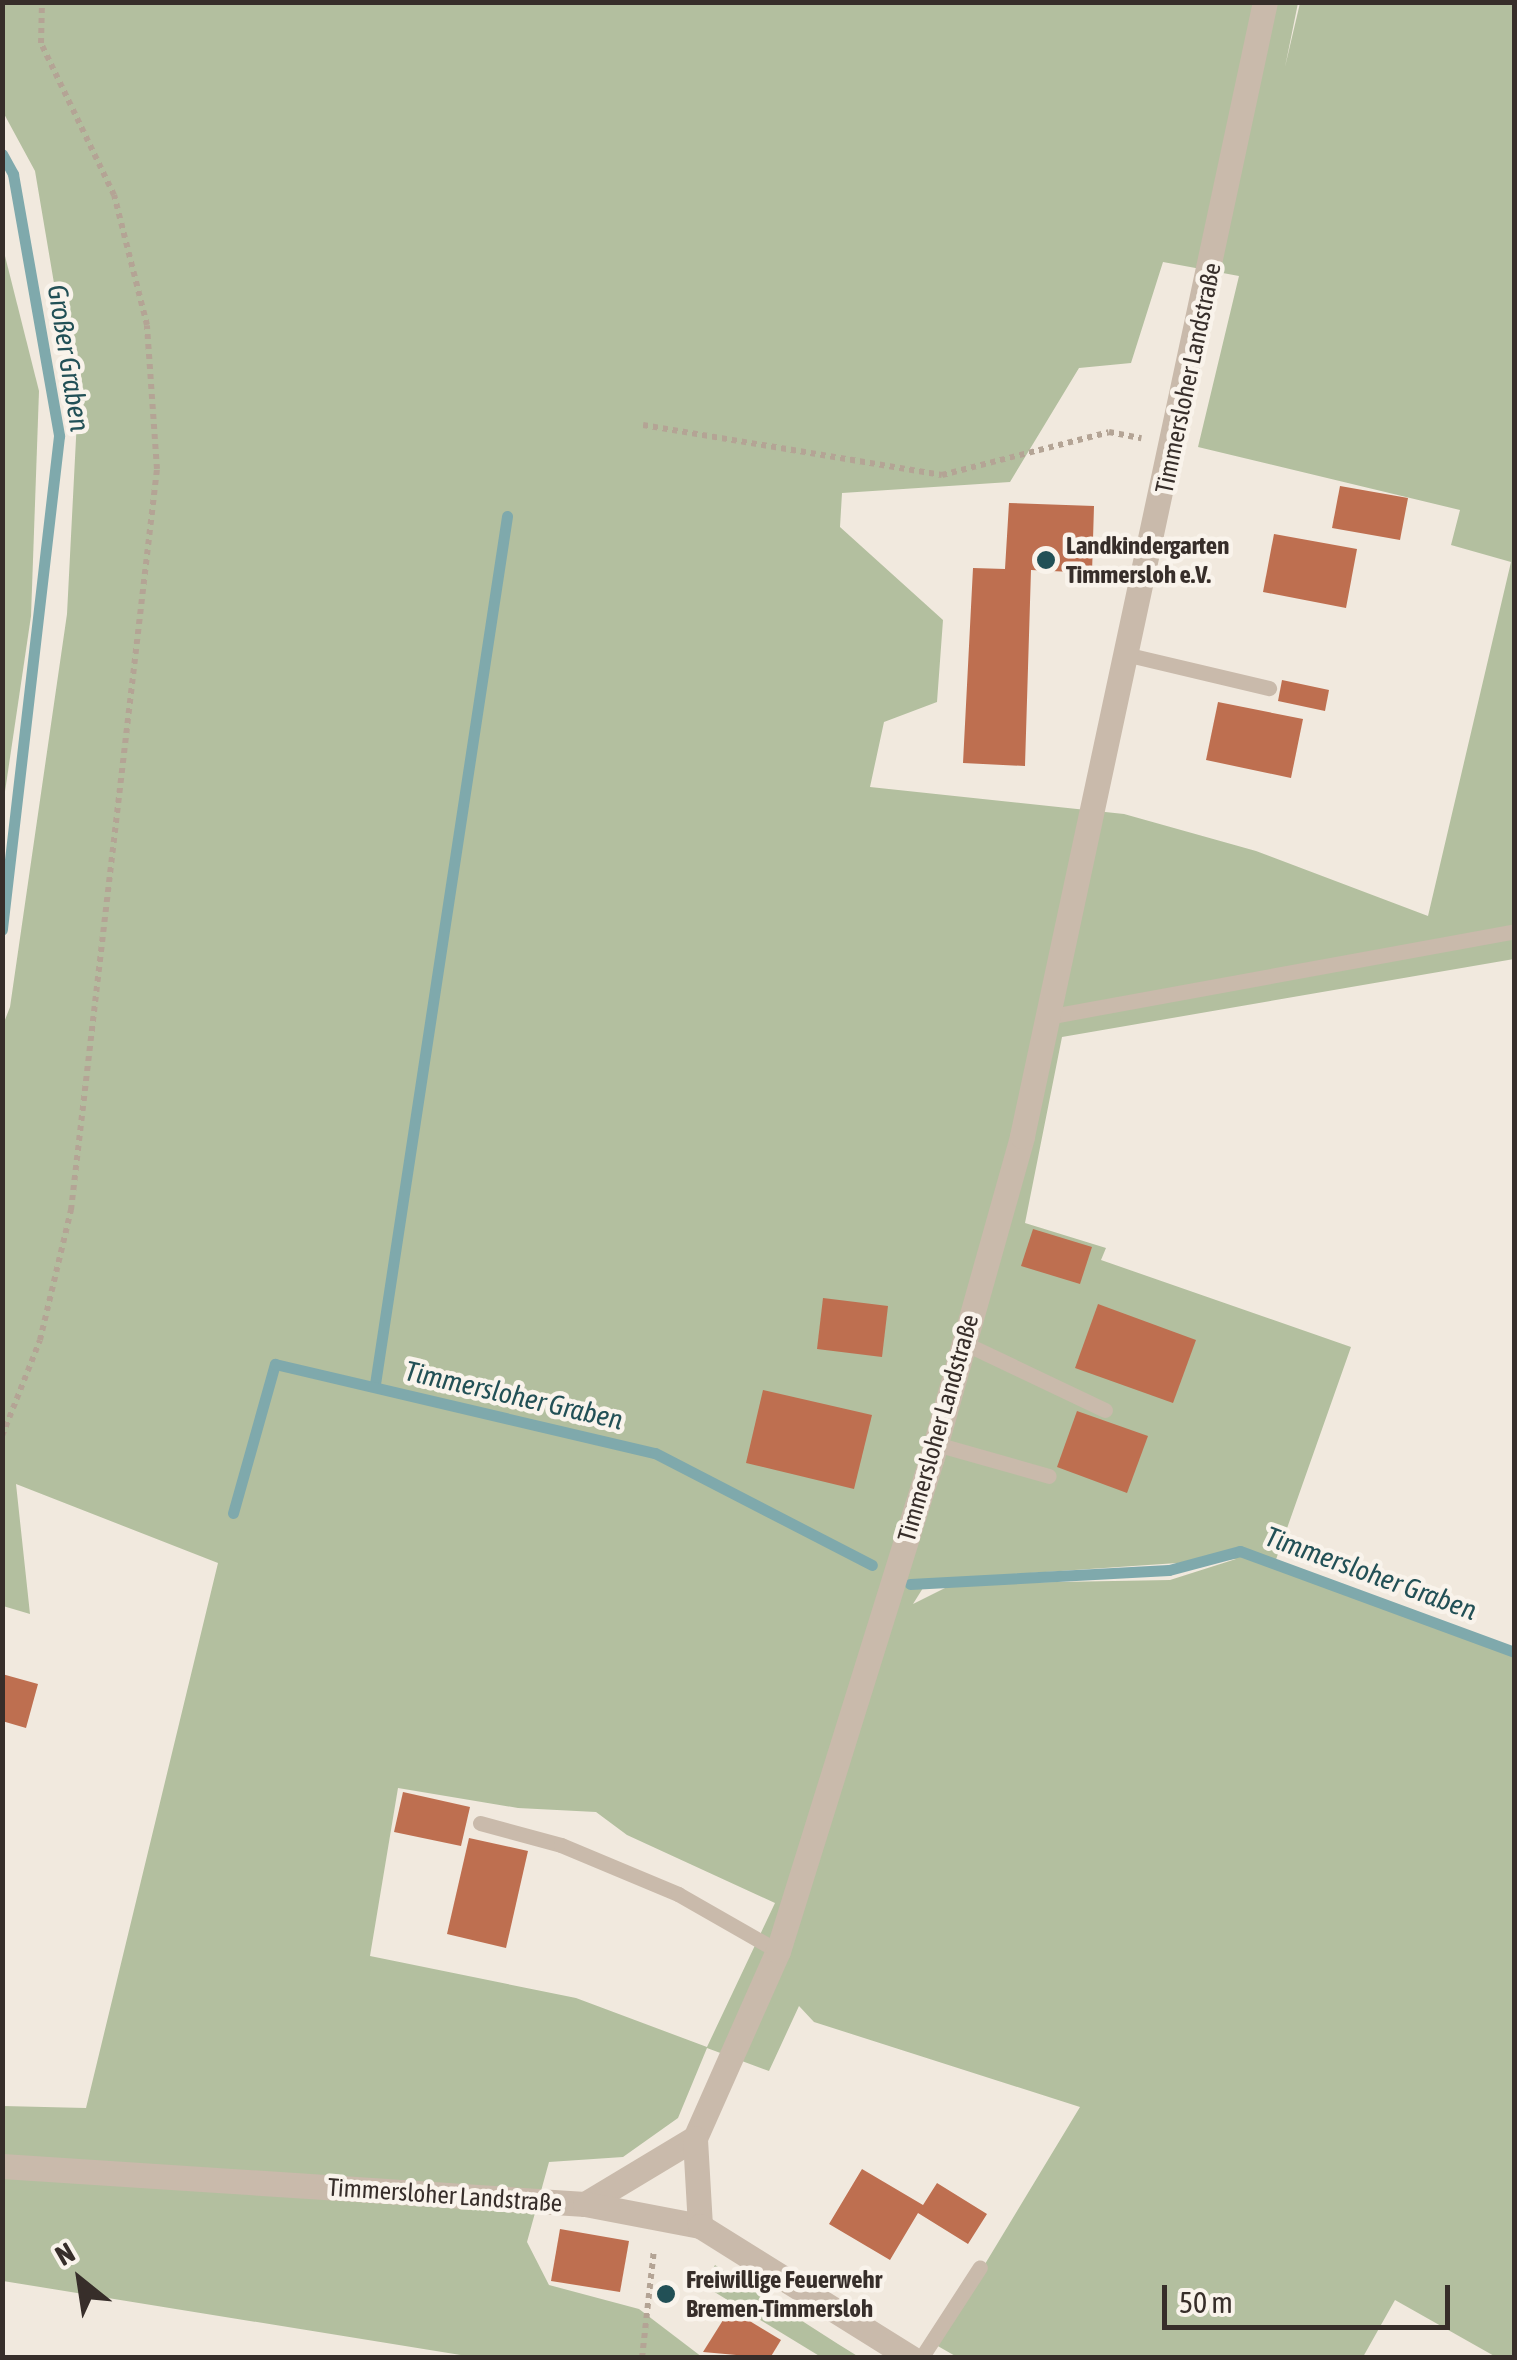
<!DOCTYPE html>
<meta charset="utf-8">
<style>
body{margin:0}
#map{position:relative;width:1517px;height:2360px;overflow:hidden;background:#f1e9de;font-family:"Asap Condensed",sans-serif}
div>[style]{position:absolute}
.green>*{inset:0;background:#b3bf9f}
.stream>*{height:11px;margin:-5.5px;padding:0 5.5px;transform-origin:5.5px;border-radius:5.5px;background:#7fa9ac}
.building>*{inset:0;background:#be6f50}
.path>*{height:6px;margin-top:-3px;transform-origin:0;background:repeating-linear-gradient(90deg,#b4a495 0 5px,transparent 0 10px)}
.service>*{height:15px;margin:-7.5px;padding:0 7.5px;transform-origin:7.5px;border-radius:7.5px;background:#c9baab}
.minor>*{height:25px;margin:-12.5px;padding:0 12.5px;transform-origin:12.5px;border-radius:12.5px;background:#c9baab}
.dots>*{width:28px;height:28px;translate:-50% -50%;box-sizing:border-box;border:5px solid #f9f3eb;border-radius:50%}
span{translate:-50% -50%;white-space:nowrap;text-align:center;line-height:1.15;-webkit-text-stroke:9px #f9f3eb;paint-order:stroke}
.street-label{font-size:25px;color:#372e2a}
.poi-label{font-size:25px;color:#372e2a;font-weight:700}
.left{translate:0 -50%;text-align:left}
.water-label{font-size:28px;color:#225056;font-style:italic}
.frame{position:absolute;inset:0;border:5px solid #372e2a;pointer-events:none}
.north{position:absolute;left:30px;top:2230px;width:100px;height:100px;-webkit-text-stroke:8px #f9f3eb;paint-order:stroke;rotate:330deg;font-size:28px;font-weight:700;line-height:40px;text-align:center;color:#372e2a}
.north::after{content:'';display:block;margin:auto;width:35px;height:45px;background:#372e2a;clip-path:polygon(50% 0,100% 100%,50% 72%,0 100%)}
.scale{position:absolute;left:1162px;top:2285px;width:288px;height:45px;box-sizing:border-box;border:5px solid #372e2a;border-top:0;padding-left:12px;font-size:30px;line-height:35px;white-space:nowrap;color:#372e2a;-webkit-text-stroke:8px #f9f3eb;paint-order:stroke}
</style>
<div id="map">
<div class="green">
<i style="clip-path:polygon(evenodd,2px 3px,1298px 3px,1285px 67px,1300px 3px,1514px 3px,1514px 959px,1062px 1037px,1025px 1223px,1106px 1248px,1101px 1260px,1351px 1347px,1273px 1568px,1514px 1656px,1514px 2357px,1496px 2357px,1395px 2300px,1363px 2357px,957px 2357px,936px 2345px,1080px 2107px,814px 2022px,799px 2006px,769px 2071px,707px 2048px,678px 2118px,623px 2157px,549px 2162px,527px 2242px,549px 2285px,639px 2309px,702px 2357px,473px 2357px,3px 2281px,3px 2106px,86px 2108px,218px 1563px,16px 1484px,30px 1614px,3px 1606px,3px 1025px,10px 1007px,67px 614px,77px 419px,35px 171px,3px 112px,2px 3px,1163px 262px,1239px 276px,1198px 447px,1460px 510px,1451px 545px,1511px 562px,1428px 916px,1256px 851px,1124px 814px,870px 787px,884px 722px,937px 702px,943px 620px,840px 527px,842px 493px,1010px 482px,1079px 368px,1131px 363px,1163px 262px,2px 3px,1236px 1559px,1170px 1580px,953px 1584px,913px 1604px,928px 1580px,1236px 1559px,2px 3px,398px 1788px,518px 1808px,596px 1812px,627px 1835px,775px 1903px,707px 2047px,576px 1998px,370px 1956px,398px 1788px)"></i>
<i style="clip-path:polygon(3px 248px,39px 391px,31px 616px,3px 805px)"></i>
<i style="clip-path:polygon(715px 2265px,838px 2344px,859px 2357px,821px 2357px,703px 2285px)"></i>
</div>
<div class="stream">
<i style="left:2px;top:154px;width:23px;rotate:61deg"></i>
<i style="left:13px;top:174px;width:266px;rotate:80deg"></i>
<i style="left:59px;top:436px;width:497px;rotate:96.6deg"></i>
<i style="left:375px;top:1384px;width:878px;rotate:-81.35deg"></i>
<i style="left:233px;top:1513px;width:155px;rotate:-74.3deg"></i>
<i style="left:275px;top:1364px;width:390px;rotate:13.2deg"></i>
<i style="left:655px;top:1453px;width:244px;rotate:27.3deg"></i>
<i style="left:910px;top:1584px;width:259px;rotate:-3.1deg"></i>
<i style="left:1169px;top:1570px;width:73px;rotate:-15deg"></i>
<i style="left:1240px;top:1551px;width:292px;rotate:20.2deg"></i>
</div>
<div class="building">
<i style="clip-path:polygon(1340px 486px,1408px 498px,1400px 540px,1332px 528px)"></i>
<i style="clip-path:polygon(1009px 503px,1094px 506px,1092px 573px,1031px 570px,1025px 766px,963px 763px,973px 568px,1005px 569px)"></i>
<i style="clip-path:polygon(1274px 534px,1357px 549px,1346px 608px,1263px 592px)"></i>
<i style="clip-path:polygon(1282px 680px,1329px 690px,1325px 711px,1278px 701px)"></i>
<i style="clip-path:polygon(1218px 702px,1303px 719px,1291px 778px,1206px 760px)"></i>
<i style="clip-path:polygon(1033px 1229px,1092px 1247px,1080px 1284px,1021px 1266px)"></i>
<i style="clip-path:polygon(823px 1298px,888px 1306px,882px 1357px,817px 1349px)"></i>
<i style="clip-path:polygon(1098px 1304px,1196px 1340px,1173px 1403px,1075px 1368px)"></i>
<i style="clip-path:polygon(763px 1390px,872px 1415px,854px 1489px,746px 1463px)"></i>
<i style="clip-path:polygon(1077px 1411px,1148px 1436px,1127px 1493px,1057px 1467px)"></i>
<i style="clip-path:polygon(2px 1674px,38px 1684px,26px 1728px,2px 1721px)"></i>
<i style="clip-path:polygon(403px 1792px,470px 1807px,461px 1846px,394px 1832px)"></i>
<i style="clip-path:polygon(469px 1838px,528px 1851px,506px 1948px,447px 1934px)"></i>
<i style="clip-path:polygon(862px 2169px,923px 2205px,937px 2183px,987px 2214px,968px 2244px,918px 2213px,890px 2260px,829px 2224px)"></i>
<i style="clip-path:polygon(560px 2229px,629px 2241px,620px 2292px,551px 2281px)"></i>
<i style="clip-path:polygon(730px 2309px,781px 2340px,770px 2358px,703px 2352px)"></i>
</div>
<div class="path">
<i style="left:643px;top:425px;width:303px;rotate:9.5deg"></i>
<i style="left:942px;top:475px;width:172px;rotate:-14.4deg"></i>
<i style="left:1109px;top:432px;width:33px;rotate:11deg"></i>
<i style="left:2px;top:1436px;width:103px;rotate:-68.4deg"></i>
<i style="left:40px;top:1340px;width:134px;rotate:-76.6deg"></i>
<i style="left:71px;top:1210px;width:746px;rotate:-83.38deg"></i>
<i style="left:157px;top:469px;width:144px;rotate:-94deg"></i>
<i style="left:147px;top:325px;width:134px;rotate:-104.2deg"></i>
<i style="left:114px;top:195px;width:169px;rotate:-115.7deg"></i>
<i style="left:41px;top:43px;width:41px;rotate:-88.6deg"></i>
<i style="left:642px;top:2358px;width:109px;rotate:-83.7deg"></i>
</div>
<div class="service">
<i style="left:1129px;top:655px;width:144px;rotate:13.3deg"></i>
<i style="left:1047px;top:1017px;width:475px;rotate:-10.4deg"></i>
<i style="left:964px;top:1343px;width:156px;rotate:25.4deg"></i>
<i style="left:936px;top:1444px;width:117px;rotate:15.8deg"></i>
<i style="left:480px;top:1823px;width:84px;rotate:15.2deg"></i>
<i style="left:561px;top:1845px;width:127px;rotate:22.7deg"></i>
<i style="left:678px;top:1894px;width:115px;rotate:29.7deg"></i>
<i style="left:921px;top:2358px;width:108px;rotate:-57deg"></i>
</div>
<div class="minor">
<i style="left:2px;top:2166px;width:584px;rotate:3.73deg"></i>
<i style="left:585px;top:2204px;width:128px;rotate:-31deg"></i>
<i style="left:695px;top:2138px;width:205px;rotate:-66.1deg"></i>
<i style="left:778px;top:1951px;width:517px;rotate:-72.69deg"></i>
<i style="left:932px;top:1457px;width:333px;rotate:-74.3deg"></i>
<i style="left:1022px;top:1136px;width:1160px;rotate:-77.91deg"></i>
<i style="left:585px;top:2204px;width:117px;rotate:10.8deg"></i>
<i style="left:700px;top:2226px;width:88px;rotate:-93.3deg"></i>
<i style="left:700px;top:2226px;width:249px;rotate:32deg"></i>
</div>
<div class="dots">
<i style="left:1046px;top:560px;background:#225056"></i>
<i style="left:666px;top:2294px;background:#225056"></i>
</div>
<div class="street-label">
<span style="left:1188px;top:378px;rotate:-78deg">Timmersloher Landstraße</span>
<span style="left:938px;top:1428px;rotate:-74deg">Timmersloher Landstraße</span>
<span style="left:445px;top:2195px;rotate:4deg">Timmersloher Landstraße</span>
</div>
<div class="poi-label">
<span class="left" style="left:1066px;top:560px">Landkindergarten<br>Timmersloh e.V.</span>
<span class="left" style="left:686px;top:2294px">Freiwillige Feuerwehr<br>Bremen-Timmersloh</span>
</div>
<div class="water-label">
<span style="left:69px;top:358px;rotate:81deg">Großer Graben</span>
<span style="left:514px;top:1395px;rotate:13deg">Timmersloher Graben</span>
<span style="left:1371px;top:1573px;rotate:20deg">Timmersloher Graben</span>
</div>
<div class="frame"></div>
<div class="north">N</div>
<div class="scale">50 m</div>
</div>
